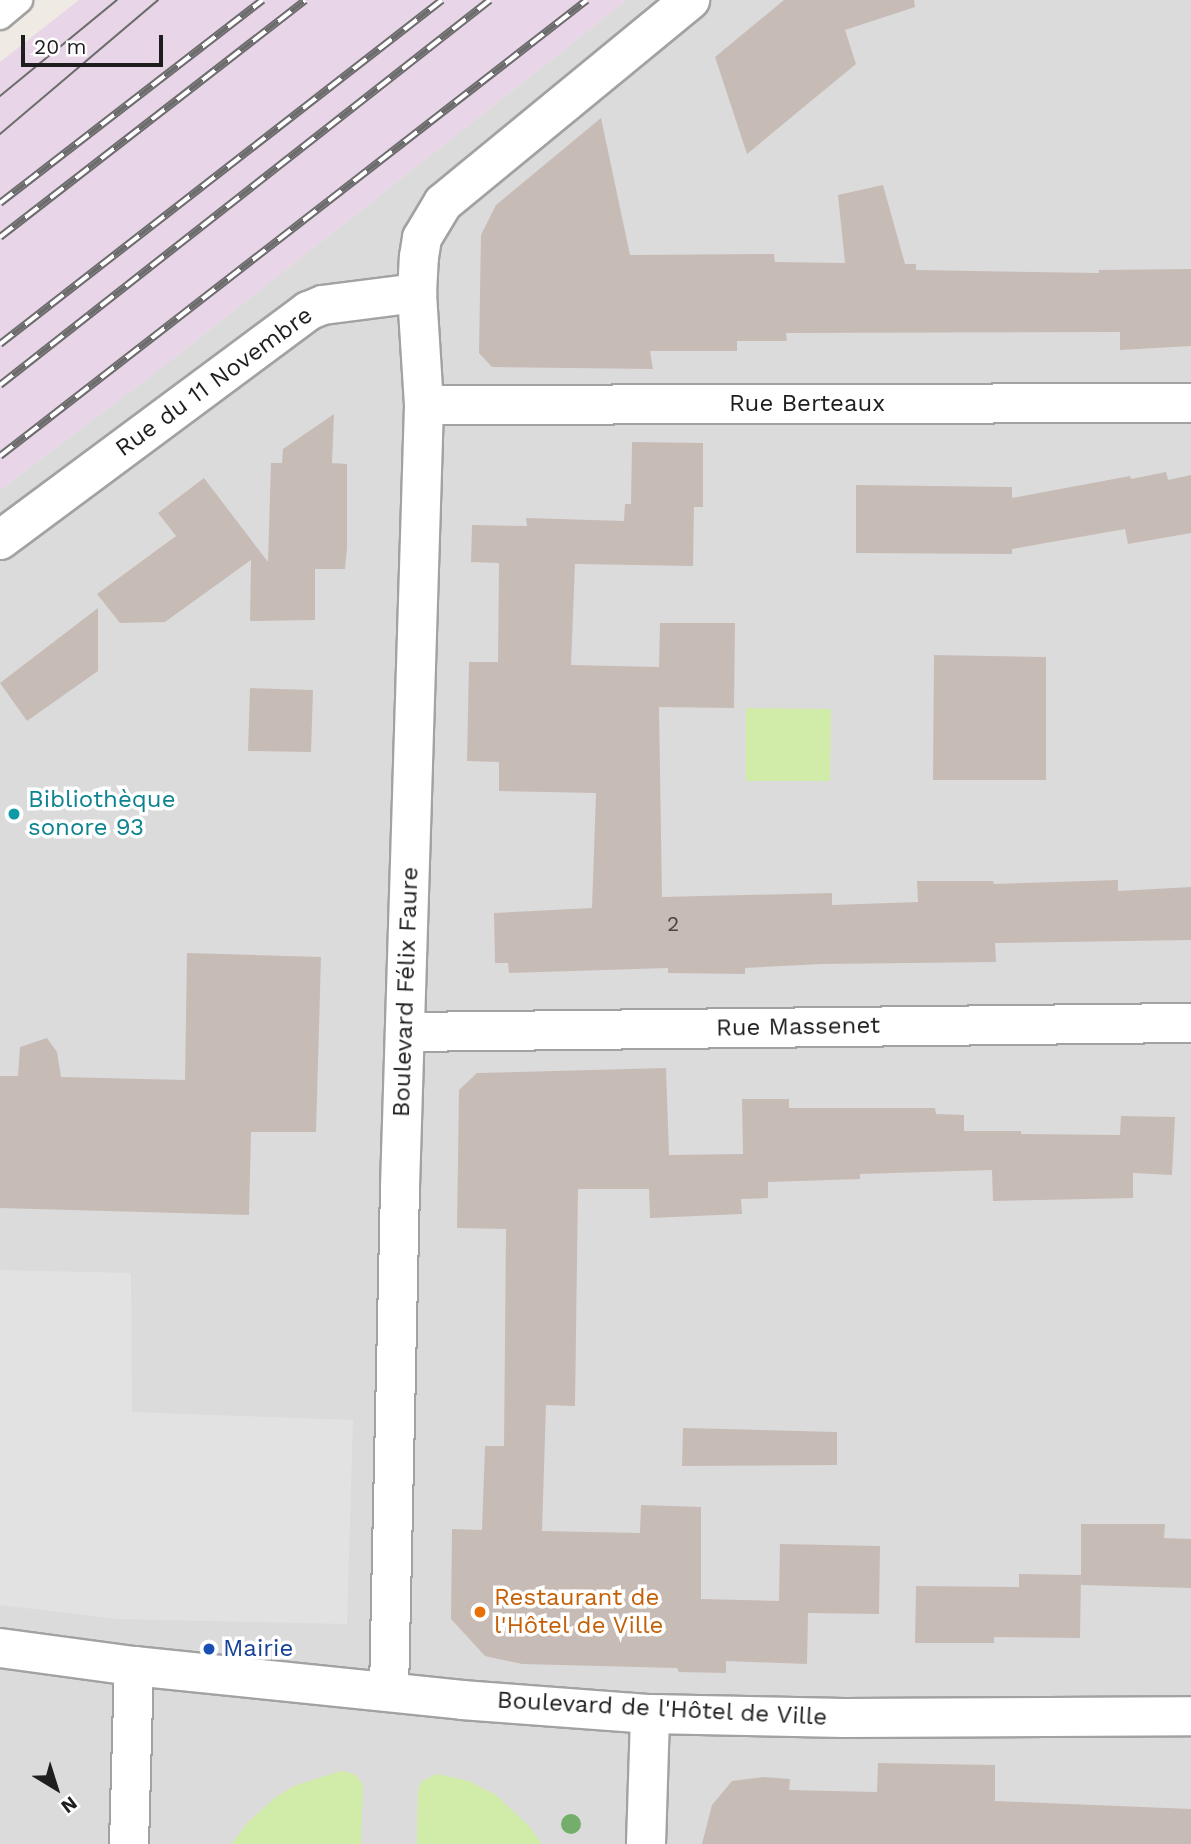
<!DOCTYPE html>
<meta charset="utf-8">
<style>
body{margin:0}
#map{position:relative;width:1191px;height:1844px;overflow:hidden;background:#efeae3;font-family:"Work Sans",sans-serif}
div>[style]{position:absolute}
.residential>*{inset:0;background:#dcdbdb}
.industrial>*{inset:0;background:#e8d5e7}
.grass>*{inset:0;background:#d1eba8}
.parking>*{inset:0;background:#e2e2e2}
.building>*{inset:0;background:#c7bbb6}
.roads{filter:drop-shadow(2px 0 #a2a2a2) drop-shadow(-2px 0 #a2a2a2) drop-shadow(0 2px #a2a2a2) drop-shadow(0 -2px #a2a2a2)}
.service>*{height:26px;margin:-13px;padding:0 13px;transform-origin:13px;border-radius:13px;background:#fff}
.minor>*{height:38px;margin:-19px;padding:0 19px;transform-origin:19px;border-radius:19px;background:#fff}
.tram>*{height:2px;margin:-1px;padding:0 1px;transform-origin:1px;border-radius:1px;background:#6c6c6c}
.rail>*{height:8px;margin-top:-4px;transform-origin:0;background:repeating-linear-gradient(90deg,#fff 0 16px,#6c6c6c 0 32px);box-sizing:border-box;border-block:2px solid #6c6c6c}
.trees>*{width:20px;height:20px;margin:-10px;border-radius:50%;background:#73af6b}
.dots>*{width:19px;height:19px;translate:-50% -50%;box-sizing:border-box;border:4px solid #fff;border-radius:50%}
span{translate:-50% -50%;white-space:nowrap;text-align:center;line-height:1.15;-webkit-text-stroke:7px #fff;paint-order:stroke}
.number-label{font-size:21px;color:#484544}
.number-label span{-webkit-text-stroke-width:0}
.street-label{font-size:24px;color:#1e1e1e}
.culture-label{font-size:24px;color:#0d838f}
.left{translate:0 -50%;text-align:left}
.food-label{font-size:24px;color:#c56008}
.transit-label{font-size:24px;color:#164399}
.north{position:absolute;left:21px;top:1753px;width:70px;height:70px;-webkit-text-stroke:5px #fff;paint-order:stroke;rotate:142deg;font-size:19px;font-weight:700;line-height:28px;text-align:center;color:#1e1e1e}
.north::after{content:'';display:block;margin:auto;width:24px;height:32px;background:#1e1e1e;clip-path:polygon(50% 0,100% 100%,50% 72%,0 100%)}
.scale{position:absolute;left:21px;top:35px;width:142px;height:32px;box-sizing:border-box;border:4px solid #1e1e1e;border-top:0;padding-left:9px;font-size:21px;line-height:24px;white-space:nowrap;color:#1e1e1e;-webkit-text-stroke:5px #fff;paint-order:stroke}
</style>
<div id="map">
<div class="residential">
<i style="clip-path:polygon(627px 0,1191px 0,1191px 1844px,0 1844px,0 490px,174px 358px)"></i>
</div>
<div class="industrial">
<i style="clip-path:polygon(79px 0,627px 0,174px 358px,0 490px,0 62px)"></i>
</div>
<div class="grass">
<i style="clip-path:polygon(746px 708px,831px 709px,830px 781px,746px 781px)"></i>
<i style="clip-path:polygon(341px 1771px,354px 1774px,363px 1784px,361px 1844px,232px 1844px,247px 1823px,276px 1797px,294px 1786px)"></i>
<i style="clip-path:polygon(436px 1774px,469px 1781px,496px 1795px,530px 1827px,542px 1844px,417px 1844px,418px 1790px,421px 1782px)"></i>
</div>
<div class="parking">
<i style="clip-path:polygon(0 1270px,131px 1273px,132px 1412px,353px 1420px,347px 1624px,117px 1619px,0 1605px)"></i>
</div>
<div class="building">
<i style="clip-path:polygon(784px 0,914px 0,915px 7px,845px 30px,856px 64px,747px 154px,715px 57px)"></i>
<i style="clip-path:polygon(601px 118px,630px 255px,774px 254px,775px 262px,845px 263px,838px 195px,883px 185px,905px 264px,916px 264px,916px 270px,1099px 273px,1099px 270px,1191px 269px,1191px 346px,1120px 350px,1120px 332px,786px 333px,787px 341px,737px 341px,737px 351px,650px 351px,653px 369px,492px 367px,479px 353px,481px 235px,496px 205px)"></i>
<i style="clip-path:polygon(334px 414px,332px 463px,347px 464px,347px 548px,345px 569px,315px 569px,315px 620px,250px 621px,251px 560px,165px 622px,120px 623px,97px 594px,176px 536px,158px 513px,204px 478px,268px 562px,271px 463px,282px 463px,283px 449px)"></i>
<i style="clip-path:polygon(632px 442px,703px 443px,703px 507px,694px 507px,693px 566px,575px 564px,571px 665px,659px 667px,660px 623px,735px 623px,734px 708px,659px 707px,662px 897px,832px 893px,832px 905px,918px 902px,917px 881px,993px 881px,994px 884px,1118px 880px,1118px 891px,1191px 887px,1191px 940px,995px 943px,996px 962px,822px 964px,745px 968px,745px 974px,668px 973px,668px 968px,509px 973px,508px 963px,495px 963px,494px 913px,592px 908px,596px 793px,499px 791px,499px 762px,467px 761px,469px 662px,498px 662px,499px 563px,471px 562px,472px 525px,527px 526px,526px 518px,624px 521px,625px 504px,631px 504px)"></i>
<i style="clip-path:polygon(1166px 472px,1168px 480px,1191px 475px,1191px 533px,1128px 544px,1125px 529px,1012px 549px,1012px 554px,856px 553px,856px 485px,1012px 487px,1012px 498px,1130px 476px,1131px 479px)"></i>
<i style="clip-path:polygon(98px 608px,98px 671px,27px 721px,0 683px)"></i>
<i style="clip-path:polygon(934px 655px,1046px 657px,1046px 780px,933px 780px)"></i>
<i style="clip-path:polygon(250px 688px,313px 690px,311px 752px,248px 751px)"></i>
<i style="clip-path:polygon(187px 953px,321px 957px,316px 1132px,251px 1132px,249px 1215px,0 1208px,0 1076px,18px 1076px,20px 1047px,47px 1038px,57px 1052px,61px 1077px,185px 1080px)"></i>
<i style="clip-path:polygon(666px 1068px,669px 1155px,743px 1154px,742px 1099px,789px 1099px,789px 1108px,935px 1108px,936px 1114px,964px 1115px,964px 1131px,1021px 1131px,1021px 1134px,1120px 1135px,1121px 1116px,1175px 1117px,1172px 1175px,1133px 1173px,1133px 1198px,993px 1201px,992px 1170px,860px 1174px,860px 1179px,768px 1182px,768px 1198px,741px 1199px,742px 1214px,650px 1218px,649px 1189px,578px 1189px,575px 1406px,546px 1405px,542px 1531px,640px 1533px,641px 1505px,701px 1507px,701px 1599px,779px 1601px,780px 1544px,880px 1546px,879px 1614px,808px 1613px,807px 1664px,726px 1661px,726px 1673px,679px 1672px,677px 1668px,522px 1664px,485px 1656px,451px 1619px,452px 1529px,482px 1530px,485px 1446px,504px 1446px,506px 1229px,457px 1228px,459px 1090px,477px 1073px)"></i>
<i style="clip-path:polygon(683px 1428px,837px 1432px,837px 1465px,682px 1466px)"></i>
<i style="clip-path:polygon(1081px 1524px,1165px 1524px,1164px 1538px,1191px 1539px,1191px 1588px,1081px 1585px)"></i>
<i style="clip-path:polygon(1019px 1574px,1081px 1575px,1080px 1638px,994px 1637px,994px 1643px,915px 1643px,916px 1586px,1019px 1587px)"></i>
<i style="clip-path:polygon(878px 1763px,995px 1765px,995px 1801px,1191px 1809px,1191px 1844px,702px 1844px,712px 1805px,732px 1781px,763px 1777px,790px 1779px,789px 1790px,877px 1792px)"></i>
</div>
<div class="roads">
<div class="service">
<i style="left:0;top:16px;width:25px;rotate:-40deg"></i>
</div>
<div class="minor">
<i style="left:424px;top:405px;width:767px;rotate:-0.15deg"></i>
<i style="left:0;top:540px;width:384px;rotate:-36.6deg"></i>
<i style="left:308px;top:311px;width:16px;rotate:-22deg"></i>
<i style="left:323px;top:305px;width:95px;rotate:-7.3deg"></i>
<i style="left:405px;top:1032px;width:786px;rotate:-0.66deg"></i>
<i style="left:0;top:1648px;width:135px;rotate:7.7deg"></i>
<i style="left:134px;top:1666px;width:330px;rotate:5.9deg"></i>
<i style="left:462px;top:1700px;width:189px;rotate:4.3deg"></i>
<i style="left:650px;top:1714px;width:194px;rotate:1.2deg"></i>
<i style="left:844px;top:1718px;width:347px;rotate:-0.3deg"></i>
<i style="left:389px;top:1691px;width:504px;rotate:-88.75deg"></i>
<i style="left:400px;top:1187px;width:782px;rotate:-88.24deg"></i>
<i style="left:424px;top:405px;width:112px;rotate:-93.6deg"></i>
<i style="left:417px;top:293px;width:36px;rotate:-87deg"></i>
<i style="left:419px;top:257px;width:19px;rotate:-81deg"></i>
<i style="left:422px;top:238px;width:41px;rotate:-59deg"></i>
<i style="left:443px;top:203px;width:320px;rotate:-39.4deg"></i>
<i style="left:129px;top:1844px;width:178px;rotate:-88.4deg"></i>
<i style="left:646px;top:1844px;width:130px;rotate:-88.2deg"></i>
</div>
</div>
<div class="tram">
<i style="left:0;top:96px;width:151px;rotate:-39.4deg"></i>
<i style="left:0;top:134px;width:207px;rotate:-40.3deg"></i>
</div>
<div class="rail">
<i style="left:0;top:203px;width:332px;rotate:-37.7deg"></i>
<i style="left:0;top:237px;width:386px;rotate:-37.8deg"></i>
<i style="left:0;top:344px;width:560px;rotate:-37.89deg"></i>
<i style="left:0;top:385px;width:623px;rotate:-38.16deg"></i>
<i style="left:0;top:456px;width:743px;rotate:-37.84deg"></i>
</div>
<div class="trees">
<i style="left:571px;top:1824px"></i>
</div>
<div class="dots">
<i style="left:14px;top:814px;background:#0f9aa8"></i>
<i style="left:480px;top:1612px;background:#e8710a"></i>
<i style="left:209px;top:1649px;background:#1a4fb4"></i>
</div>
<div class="number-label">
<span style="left:673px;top:924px">2</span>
</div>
<div class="street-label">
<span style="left:214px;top:382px;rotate:-36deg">Rue du 11 Novembre</span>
<span style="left:807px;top:404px">Rue Berteaux</span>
<span style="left:406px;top:992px;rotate:-88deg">Boulevard Félix Faure</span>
<span style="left:798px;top:1027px;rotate:-1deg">Rue Massenet</span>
<span style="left:662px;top:1709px;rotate:3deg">Boulevard de l'Hôtel de Ville</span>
</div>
<div class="culture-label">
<span class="left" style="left:28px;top:814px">Bibliothèque<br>sonore 93</span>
</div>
<div class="food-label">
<span class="left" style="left:494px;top:1612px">Restaurant de<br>l'Hôtel de Ville</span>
</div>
<div class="transit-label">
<span class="left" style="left:223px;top:1649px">Mairie</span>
</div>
<div class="north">N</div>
<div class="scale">20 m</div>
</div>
